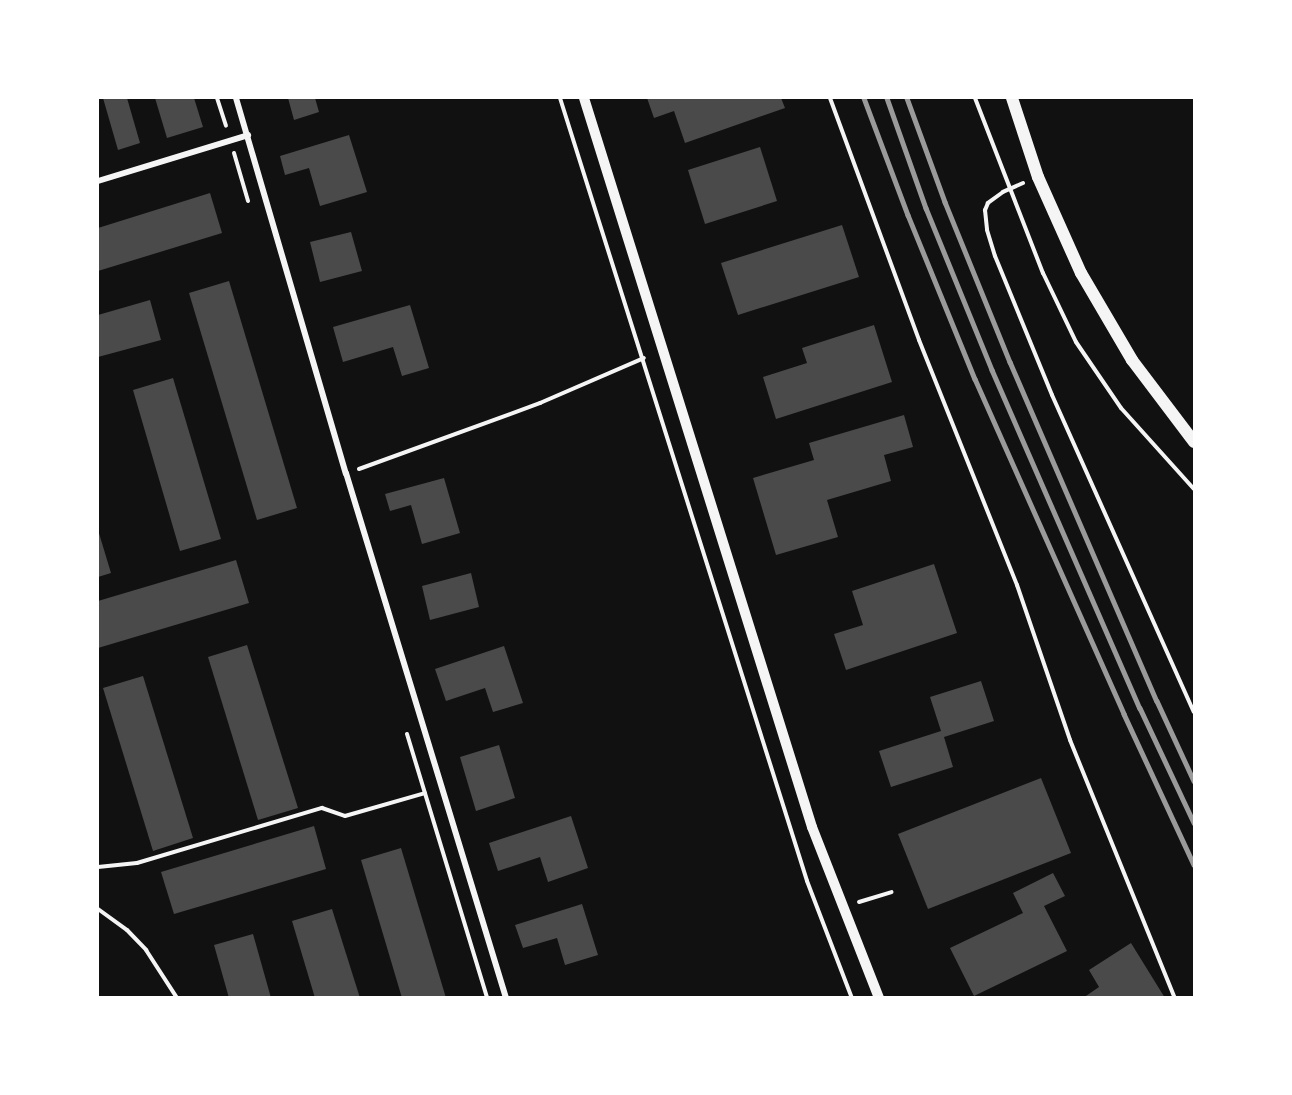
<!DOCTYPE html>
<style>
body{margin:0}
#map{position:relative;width:1292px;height:1095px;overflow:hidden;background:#111;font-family:Jost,sans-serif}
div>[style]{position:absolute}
.building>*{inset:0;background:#4a4a4a}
.path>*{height:4px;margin:-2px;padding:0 2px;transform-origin:2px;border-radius:2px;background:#f5f5f5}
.minor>*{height:6px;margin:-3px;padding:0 3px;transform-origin:3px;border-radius:3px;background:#f5f5f5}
.tertiary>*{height:10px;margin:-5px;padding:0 5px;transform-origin:5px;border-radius:5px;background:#f5f5f5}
.secondary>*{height:12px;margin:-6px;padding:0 6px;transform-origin:6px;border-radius:6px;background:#f5f5f5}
.rail>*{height:4.5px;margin:-2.25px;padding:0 2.25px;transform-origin:2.25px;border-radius:2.25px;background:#9a9a9a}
span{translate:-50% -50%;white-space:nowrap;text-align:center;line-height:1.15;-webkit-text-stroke:6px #fff;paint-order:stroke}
.frame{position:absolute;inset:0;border:99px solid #fff;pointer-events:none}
</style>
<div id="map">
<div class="building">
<i style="clip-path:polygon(103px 98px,127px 98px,140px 143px,118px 150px)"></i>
<i style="clip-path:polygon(155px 98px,194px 98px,203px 127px,167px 138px)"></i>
<i style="clip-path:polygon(288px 98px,315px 98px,319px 112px,294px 120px)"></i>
<i style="clip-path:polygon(647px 98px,781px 98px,785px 108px,685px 143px,674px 111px,654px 118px)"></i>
<i style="clip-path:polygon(349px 135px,367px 192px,320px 206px,309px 168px,285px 175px,280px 156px)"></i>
<i style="clip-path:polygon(760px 147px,777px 201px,705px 224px,688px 170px)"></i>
<i style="clip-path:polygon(210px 193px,222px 233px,98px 271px,98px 228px)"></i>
<i style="clip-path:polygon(842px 225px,859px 277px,738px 315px,721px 263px)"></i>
<i style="clip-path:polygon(351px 232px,362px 271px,320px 282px,310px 242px)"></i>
<i style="clip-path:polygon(229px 281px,297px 508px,257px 520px,189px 293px)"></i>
<i style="clip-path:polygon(150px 300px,161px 340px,98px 357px,98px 315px)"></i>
<i style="clip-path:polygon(410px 305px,429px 368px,402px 376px,393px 347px,343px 362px,333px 327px)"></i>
<i style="clip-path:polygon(874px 325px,892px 382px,776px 419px,763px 377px,807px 363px,802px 348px)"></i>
<i style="clip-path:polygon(173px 378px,221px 539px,180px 551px,133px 390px)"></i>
<i style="clip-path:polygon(904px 415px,913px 447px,884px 455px,891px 481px,827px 500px,838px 537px,776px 555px,753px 478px,814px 460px,809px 443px)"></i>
<i style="clip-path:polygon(444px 478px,460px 533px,422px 544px,411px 505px,390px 511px,385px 494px)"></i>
<i style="clip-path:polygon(98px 530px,111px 573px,98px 577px)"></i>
<i style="clip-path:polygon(236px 560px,249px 603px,98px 648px,98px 601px)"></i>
<i style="clip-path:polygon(934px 564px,957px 633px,846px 670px,834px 634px,863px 625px,852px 591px)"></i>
<i style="clip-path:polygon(471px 573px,479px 607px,430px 620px,422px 586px)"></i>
<i style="clip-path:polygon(247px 645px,298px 808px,258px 820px,208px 657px)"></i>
<i style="clip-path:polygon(504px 646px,523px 703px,493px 712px,485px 688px,446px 701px,435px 669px)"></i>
<i style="clip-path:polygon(143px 676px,193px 838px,153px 851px,103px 688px)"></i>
<i style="clip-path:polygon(981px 681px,994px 721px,944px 737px,953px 767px,891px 787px,879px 751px,941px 731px,930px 697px)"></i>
<i style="clip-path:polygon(499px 745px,515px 798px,476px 811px,460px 757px)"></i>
<i style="clip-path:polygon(1041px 778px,1071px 853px,928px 909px,898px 834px)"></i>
<i style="clip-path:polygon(571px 816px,588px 868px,548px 882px,540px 857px,498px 871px,489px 843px)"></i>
<i style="clip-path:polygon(314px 826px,326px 869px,174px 914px,161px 872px)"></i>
<i style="clip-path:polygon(401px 848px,446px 998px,402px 998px,361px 860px)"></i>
<i style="clip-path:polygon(1053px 873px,1065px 896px,1044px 906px,1067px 951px,974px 996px,950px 948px,1023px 913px,1013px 893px)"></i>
<i style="clip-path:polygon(582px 904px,598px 955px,565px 965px,557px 938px,523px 948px,515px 925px)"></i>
<i style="clip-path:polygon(332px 909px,360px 998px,315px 998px,292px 921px)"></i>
<i style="clip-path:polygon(253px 934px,271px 998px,229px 998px,214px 945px)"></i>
<i style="clip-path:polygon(1131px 943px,1165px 998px,1083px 998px,1099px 987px,1089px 970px)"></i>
</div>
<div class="path">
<i style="left:217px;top:98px;width:29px;rotate:72deg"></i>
<i style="left:560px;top:98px;width:821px;rotate:72.49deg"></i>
<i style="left:807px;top:881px;width:125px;rotate:69deg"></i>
<i style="left:830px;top:98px;width:258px;rotate:69.8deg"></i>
<i style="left:919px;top:340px;width:264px;rotate:68.2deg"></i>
<i style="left:1017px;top:585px;width:164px;rotate:71.1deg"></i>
<i style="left:1070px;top:740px;width:279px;rotate:67.9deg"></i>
<i style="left:975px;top:98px;width:188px;rotate:68.8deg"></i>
<i style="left:1043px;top:273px;width:76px;rotate:64.4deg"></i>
<i style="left:1076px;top:342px;width:80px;rotate:55.7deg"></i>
<i style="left:1121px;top:408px;width:109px;rotate:48deg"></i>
<i style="left:234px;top:153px;width:50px;rotate:73.7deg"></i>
<i style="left:1023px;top:183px;width:22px;rotate:156deg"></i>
<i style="left:1003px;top:192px;width:19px;rotate:144deg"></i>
<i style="left:988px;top:203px;width:8px;rotate:113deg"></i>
<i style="left:985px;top:210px;width:20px;rotate:84deg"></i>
<i style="left:987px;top:230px;width:27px;rotate:73deg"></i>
<i style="left:995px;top:256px;width:150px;rotate:67.7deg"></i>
<i style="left:1052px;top:395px;width:347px;rotate:65.9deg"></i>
<i style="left:359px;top:469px;width:193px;rotate:-20deg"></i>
<i style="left:540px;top:403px;width:113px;rotate:-23.4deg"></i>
<i style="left:407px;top:734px;width:276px;rotate:73.1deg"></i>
<i style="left:98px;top:867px;width:39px;rotate:-6deg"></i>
<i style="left:137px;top:863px;width:193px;rotate:-16.6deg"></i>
<i style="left:322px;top:808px;width:24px;rotate:19deg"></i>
<i style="left:345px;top:816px;width:83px;rotate:-16deg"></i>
<i style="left:859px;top:902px;width:34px;rotate:-17deg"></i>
<i style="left:98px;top:909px;width:36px;rotate:36deg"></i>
<i style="left:127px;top:930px;width:28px;rotate:46deg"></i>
<i style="left:146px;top:950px;width:57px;rotate:57.1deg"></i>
</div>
<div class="minor">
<i style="left:236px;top:98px;width:391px;rotate:73.7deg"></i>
<i style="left:346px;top:473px;width:549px;rotate:73.05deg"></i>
<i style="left:98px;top:181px;width:157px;rotate:-17deg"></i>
</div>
<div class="tertiary">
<i style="left:584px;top:98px;width:764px;rotate:72.63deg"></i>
<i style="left:812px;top:827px;width:184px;rotate:68.6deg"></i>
</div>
<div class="secondary">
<i style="left:1012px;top:98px;width:83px;rotate:71.8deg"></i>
<i style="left:1038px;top:177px;width:105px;rotate:65.9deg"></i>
<i style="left:1081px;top:273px;width:101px;rotate:59.6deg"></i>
<i style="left:1132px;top:360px;width:103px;rotate:52.9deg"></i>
</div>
<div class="rail">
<i style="left:864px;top:98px;width:125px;rotate:69.4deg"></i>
<i style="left:908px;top:215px;width:177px;rotate:67.8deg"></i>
<i style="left:975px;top:379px;width:367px;rotate:66deg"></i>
<i style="left:1124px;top:714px;width:166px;rotate:65.1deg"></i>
<i style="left:887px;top:98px;width:117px;rotate:70.5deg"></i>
<i style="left:926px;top:208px;width:175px;rotate:67.8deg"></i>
<i style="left:992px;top:370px;width:369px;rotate:66.4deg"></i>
<i style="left:1140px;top:708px;width:127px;rotate:64.8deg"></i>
<i style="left:907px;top:98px;width:111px;rotate:69.9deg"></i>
<i style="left:945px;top:202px;width:173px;rotate:67.9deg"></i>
<i style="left:1010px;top:362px;width:369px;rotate:66.6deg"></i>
<i style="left:1157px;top:701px;width:88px;rotate:65.2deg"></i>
</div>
<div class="frame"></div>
</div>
